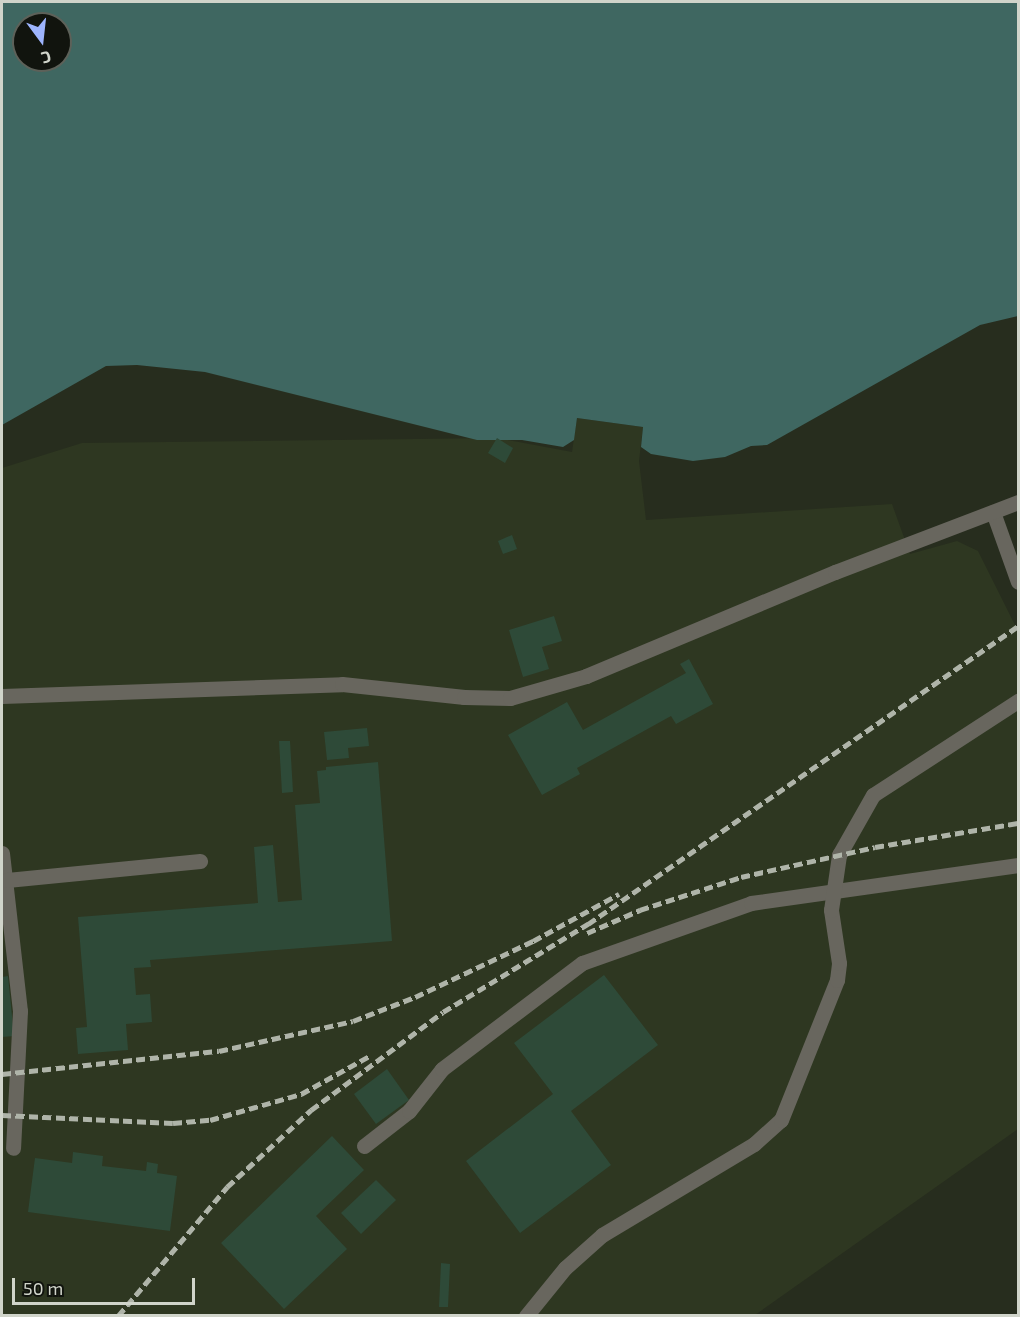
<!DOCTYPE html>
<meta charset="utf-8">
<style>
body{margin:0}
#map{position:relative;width:1020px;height:1317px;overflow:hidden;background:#272d1e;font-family:"Exo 2",sans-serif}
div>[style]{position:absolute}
.built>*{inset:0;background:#2e3721}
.water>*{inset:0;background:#3f6761}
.building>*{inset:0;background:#2e4a38}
.minor>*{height:15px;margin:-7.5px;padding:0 7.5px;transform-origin:7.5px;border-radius:7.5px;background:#68665e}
.rail>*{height:4.5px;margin-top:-2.25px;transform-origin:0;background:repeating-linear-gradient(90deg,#afb4a9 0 9px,transparent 0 13.5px)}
span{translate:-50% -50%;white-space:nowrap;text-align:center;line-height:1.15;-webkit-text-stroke:6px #11140e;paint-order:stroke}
.frame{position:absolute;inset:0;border:3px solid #d0d4ca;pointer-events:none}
.north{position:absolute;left:12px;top:12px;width:60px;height:60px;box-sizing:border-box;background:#11140e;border:2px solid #5d6159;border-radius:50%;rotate:165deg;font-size:16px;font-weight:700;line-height:24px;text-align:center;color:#d0d4ca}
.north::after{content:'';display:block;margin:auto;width:21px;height:27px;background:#9db4fd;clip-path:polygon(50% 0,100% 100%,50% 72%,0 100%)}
.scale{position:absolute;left:12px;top:1278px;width:183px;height:27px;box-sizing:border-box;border:3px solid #d0d4ca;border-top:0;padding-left:8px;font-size:18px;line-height:21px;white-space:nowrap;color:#d0d4ca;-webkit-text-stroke:4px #11140e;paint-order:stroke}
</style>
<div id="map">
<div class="built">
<i style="clip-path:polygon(577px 418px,643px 427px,639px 461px,646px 520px,892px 504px,910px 554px,957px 541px,978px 551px,1018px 631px,1018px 1129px,755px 1315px,2px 1315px,2px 468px,82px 443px,497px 438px,572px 452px)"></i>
</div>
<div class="water">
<i style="clip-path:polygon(evenodd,2px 2px,1018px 2px,1018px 316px,980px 325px,767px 445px,751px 446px,725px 457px,693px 461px,651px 454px,641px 447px,643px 427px,577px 418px,574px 440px,563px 447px,522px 440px,477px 440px,205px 372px,137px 365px,106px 366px,2px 425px,2px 2px,24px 24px,60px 24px,60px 60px,24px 60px,24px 24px)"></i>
</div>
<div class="building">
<i style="clip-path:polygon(497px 438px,513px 448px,505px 463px,488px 453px)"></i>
<i style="clip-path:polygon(512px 535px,517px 549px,503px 554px,498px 541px)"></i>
<i style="clip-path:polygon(554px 616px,562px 641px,542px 647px,549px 669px,523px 677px,509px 630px)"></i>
<i style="clip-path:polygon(689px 659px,713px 704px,676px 724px,671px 716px,577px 768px,580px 774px,542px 795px,508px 735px,567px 702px,583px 730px,686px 673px,680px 664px)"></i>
<i style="clip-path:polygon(367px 728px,369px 746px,348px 748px,349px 758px,327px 760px,324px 732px)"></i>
<i style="clip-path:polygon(279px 741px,290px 741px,293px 792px,282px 793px)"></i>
<i style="clip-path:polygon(378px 762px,392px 941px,150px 960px,151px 967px,134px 968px,136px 995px,150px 994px,152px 1022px,126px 1024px,128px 1050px,78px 1054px,76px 1028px,87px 1027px,78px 917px,258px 903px,254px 847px,273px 845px,278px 902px,302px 900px,295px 805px,320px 803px,317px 771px,326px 770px,326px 767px)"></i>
<i style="clip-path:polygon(604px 975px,658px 1045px,571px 1111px,611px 1165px,520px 1233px,466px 1161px,553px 1094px,514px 1043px)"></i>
<i style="clip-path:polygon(8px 976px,14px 1036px,2px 1037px,2px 977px)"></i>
<i style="clip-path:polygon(387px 1069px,409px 1100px,376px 1124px,354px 1094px)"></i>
<i style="clip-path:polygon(332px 1136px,364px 1170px,316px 1216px,347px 1249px,284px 1309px,221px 1243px)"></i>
<i style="clip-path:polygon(73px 1152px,103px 1156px,102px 1166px,146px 1171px,147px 1162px,158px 1164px,157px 1173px,177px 1176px,170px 1231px,28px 1212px,35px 1158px,72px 1163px)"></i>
<i style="clip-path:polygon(376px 1180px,396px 1200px,361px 1234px,341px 1213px)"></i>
<i style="clip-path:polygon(441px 1263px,450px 1264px,448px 1307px,439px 1307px)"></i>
</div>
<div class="minor">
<i style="left:993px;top:512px;width:74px;rotate:70.3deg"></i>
<i style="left:2px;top:696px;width:340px;rotate:-2deg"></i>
<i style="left:342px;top:684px;width:123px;rotate:6.1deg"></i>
<i style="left:464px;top:697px;width:46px;rotate:1.2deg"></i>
<i style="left:510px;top:698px;width:79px;rotate:-16.1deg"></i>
<i style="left:586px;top:676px;width:270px;rotate:-22.7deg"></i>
<i style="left:835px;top:572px;width:196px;rotate:-20.9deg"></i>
<i style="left:2px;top:853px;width:159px;rotate:83.5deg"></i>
<i style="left:20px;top:1011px;width:137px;rotate:92.9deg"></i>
<i style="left:7px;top:880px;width:194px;rotate:-5.6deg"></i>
<i style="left:364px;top:1146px;width:57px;rotate:-37.9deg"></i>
<i style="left:409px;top:1111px;width:53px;rotate:-51.8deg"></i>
<i style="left:442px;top:1069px;width:176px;rotate:-37.1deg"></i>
<i style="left:582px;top:963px;width:179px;rotate:-19.5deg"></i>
<i style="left:751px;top:903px;width:270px;rotate:-8.1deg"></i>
<i style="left:526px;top:1316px;width:62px;rotate:-50.9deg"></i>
<i style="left:565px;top:1268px;width:50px;rotate:-41.7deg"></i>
<i style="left:602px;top:1235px;width:177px;rotate:-30.9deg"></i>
<i style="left:754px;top:1144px;width:36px;rotate:-42deg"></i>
<i style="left:781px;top:1120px;width:151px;rotate:-68.2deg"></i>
<i style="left:837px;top:980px;width:17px;rotate:-83deg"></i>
<i style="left:839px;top:963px;width:54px;rotate:-98.6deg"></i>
<i style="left:831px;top:910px;width:56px;rotate:-81.7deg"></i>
<i style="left:839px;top:855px;width:69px;rotate:-60.5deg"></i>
<i style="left:873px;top:795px;width:173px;rotate:-33deg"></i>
</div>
<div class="rail">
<i style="left:587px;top:933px;width:58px;rotate:-23.5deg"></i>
<i style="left:640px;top:910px;width:106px;rotate:-18.1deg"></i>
<i style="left:741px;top:877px;width:137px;rotate:-12.6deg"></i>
<i style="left:875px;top:847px;width:145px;rotate:-9.5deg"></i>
<i style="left:2px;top:1074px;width:218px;rotate:-6.1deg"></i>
<i style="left:219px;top:1051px;width:137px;rotate:-12.6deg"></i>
<i style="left:353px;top:1021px;width:66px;rotate:-21.2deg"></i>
<i style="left:415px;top:997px;width:131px;rotate:-25.4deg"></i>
<i style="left:533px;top:941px;width:98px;rotate:-28.7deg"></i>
<i style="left:2px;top:1115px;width:171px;rotate:2.7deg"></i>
<i style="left:173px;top:1123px;width:37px;rotate:-5deg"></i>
<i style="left:210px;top:1120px;width:95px;rotate:-15.9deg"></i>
<i style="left:301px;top:1094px;width:80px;rotate:-29.1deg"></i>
<i style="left:118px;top:1316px;width:169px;rotate:-49.8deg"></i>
<i style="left:227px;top:1187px;width:114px;rotate:-42.5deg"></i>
<i style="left:311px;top:1110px;width:164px;rotate:-36.6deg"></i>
<i style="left:443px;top:1012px;width:170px;rotate:-31.3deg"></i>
<i style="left:588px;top:924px;width:523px;rotate:-34.72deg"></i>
</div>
<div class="frame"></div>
<div class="north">С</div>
<div class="scale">50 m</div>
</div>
